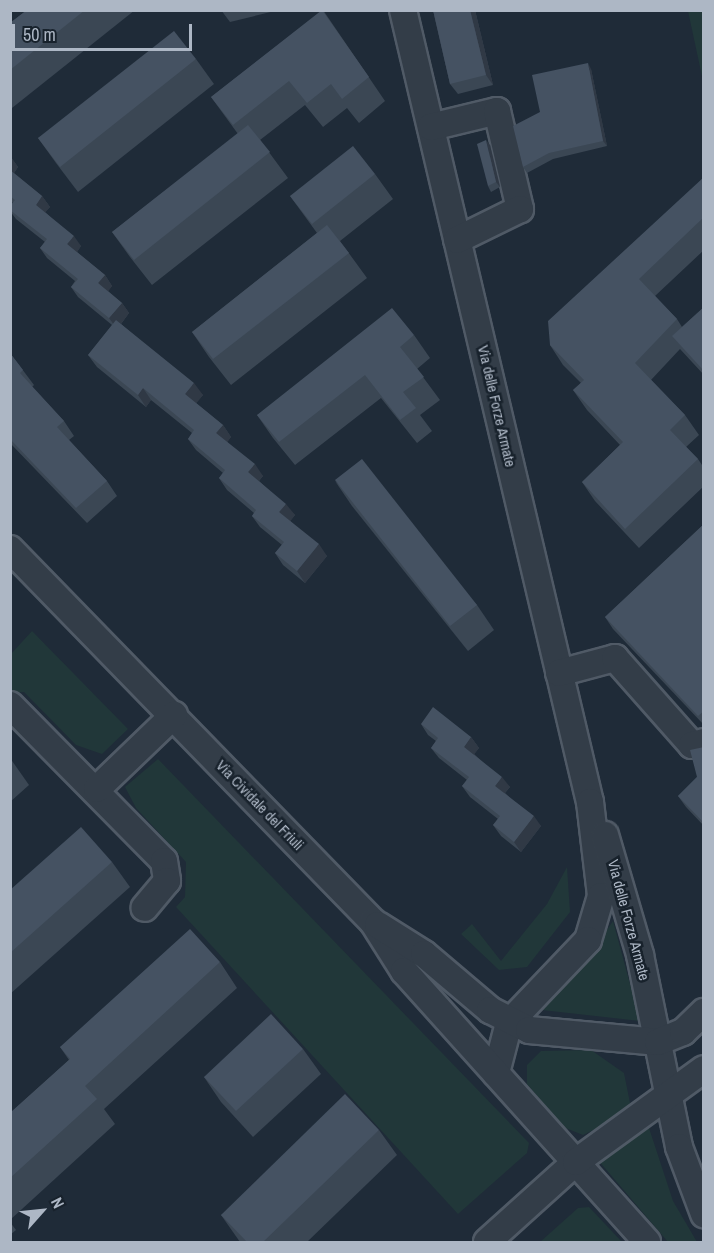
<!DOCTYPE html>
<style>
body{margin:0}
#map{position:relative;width:714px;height:1253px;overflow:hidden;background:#1f2b38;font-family:"Archivo Narrow",sans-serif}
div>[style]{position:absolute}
.green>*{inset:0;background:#213739}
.roads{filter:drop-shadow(2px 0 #505a66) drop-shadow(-2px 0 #505a66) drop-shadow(0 2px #505a66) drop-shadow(0 -2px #505a66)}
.minor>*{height:26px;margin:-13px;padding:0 13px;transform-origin:13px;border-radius:13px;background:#333d48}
.wall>*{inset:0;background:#3b4754}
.shaded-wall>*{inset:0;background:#303945}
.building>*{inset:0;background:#455262}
span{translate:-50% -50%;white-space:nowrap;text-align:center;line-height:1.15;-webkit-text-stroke:5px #18222c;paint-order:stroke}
.street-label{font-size:15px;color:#adb7c5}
.frame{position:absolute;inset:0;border:12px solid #adb7c5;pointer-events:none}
.north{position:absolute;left:12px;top:1181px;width:60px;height:60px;-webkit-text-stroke:4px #18222c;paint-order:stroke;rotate:63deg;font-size:16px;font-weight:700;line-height:24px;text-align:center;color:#adb7c5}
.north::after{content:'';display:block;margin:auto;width:21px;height:27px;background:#adb7c5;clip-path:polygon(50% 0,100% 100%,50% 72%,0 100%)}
.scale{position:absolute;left:12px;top:24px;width:180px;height:27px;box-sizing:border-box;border:3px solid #adb7c5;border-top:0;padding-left:8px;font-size:18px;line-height:21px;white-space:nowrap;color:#adb7c5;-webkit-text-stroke:4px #18222c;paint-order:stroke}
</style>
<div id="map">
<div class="green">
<i style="clip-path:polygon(688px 11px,703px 11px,703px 81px)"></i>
<i style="clip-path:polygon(32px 631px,128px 729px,102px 754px,76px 745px,24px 692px,11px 693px,11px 654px)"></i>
<i style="clip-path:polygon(158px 759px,529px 1143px,527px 1153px,458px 1214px,176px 907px,185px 897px,186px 862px,136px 808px,125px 787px)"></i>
<i style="clip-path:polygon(567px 867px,570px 912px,527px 967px,499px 970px,461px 934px,472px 924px,501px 961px,547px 904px)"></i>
<i style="clip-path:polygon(613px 921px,640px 1021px,542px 1010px,581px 968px)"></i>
<i style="clip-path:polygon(591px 1050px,624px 1073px,630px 1103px,623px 1116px,583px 1135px,563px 1127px,527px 1084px,527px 1065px,541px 1051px)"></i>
<i style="clip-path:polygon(649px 1128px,673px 1201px,697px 1242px,668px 1242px,598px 1160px)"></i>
<i style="clip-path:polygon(589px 1207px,622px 1242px,540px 1242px,578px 1208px)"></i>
</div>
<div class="roads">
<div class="minor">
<i style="left:403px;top:10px;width:814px;rotate:76.72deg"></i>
<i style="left:590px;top:802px;width:95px;rotate:83.3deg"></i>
<i style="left:601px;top:896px;width:46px;rotate:106.5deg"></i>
<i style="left:588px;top:940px;width:115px;rotate:133.6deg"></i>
<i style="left:509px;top:1023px;width:52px;rotate:104.6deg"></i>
<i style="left:431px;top:127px;width:68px;rotate:-13.6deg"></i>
<i style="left:497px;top:111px;width:101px;rotate:76.8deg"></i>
<i style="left:520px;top:209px;width:70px;rotate:153.8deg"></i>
<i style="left:10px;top:549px;width:520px;rotate:45.78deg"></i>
<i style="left:373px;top:922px;width:58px;rotate:57.7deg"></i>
<i style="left:404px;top:971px;width:364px;rotate:48.1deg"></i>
<i style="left:559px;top:673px;width:58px;rotate:-15deg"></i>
<i style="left:615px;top:658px;width:116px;rotate:48.5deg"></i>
<i style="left:692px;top:745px;width:12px;rotate:-14deg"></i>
<i style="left:10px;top:705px;width:219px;rotate:45.4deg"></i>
<i style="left:164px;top:861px;width:20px;rotate:81deg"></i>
<i style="left:167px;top:881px;width:35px;rotate:130deg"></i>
<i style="left:97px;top:789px;width:107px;rotate:-43.9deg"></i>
<i style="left:605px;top:835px;width:125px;rotate:73.7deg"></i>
<i style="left:640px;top:955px;width:196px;rotate:78.5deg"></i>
<i style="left:679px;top:1147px;width:72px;rotate:69.5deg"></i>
<i style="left:378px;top:925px;width:54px;rotate:32.2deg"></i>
<i style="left:424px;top:954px;width:87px;rotate:40.3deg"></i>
<i style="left:490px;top:1010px;width:44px;rotate:27.1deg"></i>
<i style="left:529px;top:1030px;width:130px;rotate:5.3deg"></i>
<i style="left:658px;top:1042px;width:27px;rotate:-22deg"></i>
<i style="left:683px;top:1032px;width:29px;rotate:-44deg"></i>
<i style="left:487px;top:1242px;width:120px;rotate:-42deg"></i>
<i style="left:576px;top:1162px;width:158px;rotate:-36deg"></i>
</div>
</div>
<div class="wall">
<i style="clip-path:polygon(27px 10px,135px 10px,12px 108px,10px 106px,10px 23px)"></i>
<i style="clip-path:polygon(221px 10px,279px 10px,230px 22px)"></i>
<i style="clip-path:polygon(323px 10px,385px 101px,359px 123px,347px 108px,323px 127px,305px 105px,260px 140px,288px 178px,152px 285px,130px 257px,112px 232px,238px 134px,211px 97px)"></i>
<i style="clip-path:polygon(433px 10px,475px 10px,493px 85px,458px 94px,450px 84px)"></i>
<i style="clip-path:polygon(196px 59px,214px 84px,78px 192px,56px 163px,38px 138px)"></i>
<i style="clip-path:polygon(591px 69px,607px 146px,553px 159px,527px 173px,523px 167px,540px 112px)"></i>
<i style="clip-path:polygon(490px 145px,500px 187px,491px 192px,488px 186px)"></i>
<i style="clip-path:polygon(10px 156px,18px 167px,14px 173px,42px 196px,50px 207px,45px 212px,81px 246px,77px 252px,105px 275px,112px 286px,108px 291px,122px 303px,129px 313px,121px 324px,203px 395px,196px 403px,223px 425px,231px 437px,227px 442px,263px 476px,259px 481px,295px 515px,290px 521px,327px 556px,305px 583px,283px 565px,275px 553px,282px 545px,260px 527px,252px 516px,254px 513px,227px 490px,219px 478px,223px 473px,196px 450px,188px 439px,192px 433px,151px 400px,146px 407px,97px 367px,88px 355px,112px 325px,78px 297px,71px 287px,75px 281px,47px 258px,40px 248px,45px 242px,16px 219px,10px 211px,10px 206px,13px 203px,10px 201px)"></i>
<i style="clip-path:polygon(375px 174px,393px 199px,340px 241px,367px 278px,231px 385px,209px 357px,192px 332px,317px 233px,290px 196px)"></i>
<i style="clip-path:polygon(704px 177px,704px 250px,655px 296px,677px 319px,682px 327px,704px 307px,704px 375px,680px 349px,651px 380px,685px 415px,699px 435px,686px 447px,698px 459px,704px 468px,704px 486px,639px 548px,595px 501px,582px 482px,620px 445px,587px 410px,573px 390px,581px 383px,563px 365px,550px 345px)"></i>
<i style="clip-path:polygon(414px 335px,430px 358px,417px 369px,440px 400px,420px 415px,432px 431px,417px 443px,381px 398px,295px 465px,273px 438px,257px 415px)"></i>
<i style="clip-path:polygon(10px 353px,34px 385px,32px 387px,64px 421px,74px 436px,69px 440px,107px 481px,117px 496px,87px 523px,10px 443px)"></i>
<i style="clip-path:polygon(335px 481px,477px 605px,494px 630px,468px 651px,352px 506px)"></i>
<i style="clip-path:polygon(704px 524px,704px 725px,613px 629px,605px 617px)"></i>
<i style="clip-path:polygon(421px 724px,471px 737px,479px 748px,474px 754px,510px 787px,505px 793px,541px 826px,521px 852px,501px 836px,493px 825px,498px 819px,470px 797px,462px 786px,467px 780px,439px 758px,431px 748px,436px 741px,428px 735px)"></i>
<i style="clip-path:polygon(704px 747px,704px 826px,686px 807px,678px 796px,697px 777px)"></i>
<i style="clip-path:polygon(10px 758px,29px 785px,10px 802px)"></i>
<i style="clip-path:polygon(112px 862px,130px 887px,10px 994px,10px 890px)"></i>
<i style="clip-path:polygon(220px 962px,237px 988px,104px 1109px,115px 1124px,10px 1220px,10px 1113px,69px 1060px,60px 1047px)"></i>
<i style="clip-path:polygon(303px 1049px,321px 1074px,253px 1137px,221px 1102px,204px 1077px)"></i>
<i style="clip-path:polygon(379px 1130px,397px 1155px,307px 1242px,240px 1242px,221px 1215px)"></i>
<i style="clip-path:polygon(10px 1222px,16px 1230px,10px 1235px)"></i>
</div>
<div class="shaded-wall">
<i style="clip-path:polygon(470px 10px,475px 10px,493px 85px,486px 75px)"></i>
<i style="clip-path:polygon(588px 63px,591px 69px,607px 146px,603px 141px)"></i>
<i style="clip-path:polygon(486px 140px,490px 145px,500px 187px,496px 182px)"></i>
<i style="clip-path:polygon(10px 157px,11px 157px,18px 167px,12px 176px,10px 174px)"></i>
<i style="clip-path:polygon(42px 196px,50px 207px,43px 215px,36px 205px)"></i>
<i style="clip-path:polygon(74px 236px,81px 246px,75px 255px,67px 244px)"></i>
<i style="clip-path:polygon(105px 275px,112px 286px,106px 294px,98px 283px)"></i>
<i style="clip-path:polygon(122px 303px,129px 313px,117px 329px,109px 318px)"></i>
<i style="clip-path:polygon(194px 383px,203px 395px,194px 406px,185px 394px)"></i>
<i style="clip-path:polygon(143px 388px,151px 400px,146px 407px,138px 395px)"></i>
<i style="clip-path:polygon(223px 425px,231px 437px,225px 445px,216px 433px)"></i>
<i style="clip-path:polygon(255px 464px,263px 476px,256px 484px,248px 472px)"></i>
<i style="clip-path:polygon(286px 504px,295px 515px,288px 524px,279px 512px)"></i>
<i style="clip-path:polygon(319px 544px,327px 556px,305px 583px,297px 571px)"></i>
<i style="clip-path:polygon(471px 737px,479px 748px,472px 757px,464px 747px)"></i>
<i style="clip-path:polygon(502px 777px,510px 787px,502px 796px,495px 786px)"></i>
<i style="clip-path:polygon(534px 816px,541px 826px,521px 852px,514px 842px)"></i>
</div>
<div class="building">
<i style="clip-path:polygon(27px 10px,85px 10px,10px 70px,10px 23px)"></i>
<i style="clip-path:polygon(322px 10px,369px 77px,342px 99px,331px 84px,307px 103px,289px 81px,233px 125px,211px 97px)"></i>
<i style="clip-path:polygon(433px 10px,470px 10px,486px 75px,450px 84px)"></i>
<i style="clip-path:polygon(174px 31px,196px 59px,60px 167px,38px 138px)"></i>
<i style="clip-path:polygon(588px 63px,603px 141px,549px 153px,523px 167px,513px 126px,540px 112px,532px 75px)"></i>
<i style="clip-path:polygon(248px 125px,270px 152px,134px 260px,112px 232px)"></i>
<i style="clip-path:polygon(486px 140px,496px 182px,488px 186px,477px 144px)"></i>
<i style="clip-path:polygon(353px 146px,375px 174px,312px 224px,290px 196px)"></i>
<i style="clip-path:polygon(10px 170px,42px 196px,36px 205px,74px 236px,67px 244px,105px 275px,98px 283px,122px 303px,109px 318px,71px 287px,78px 279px,40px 248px,47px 239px,10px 210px,10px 206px,15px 200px,10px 196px)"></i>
<i style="clip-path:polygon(704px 177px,704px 217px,639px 279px,677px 319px,635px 363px,685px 415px,670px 430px,698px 459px,625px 529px,582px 482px,623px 442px,573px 390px,584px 380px,550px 345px,548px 321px)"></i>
<i style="clip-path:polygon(327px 225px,349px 253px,213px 359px,192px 332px)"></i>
<i style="clip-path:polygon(704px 307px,704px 371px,672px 336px)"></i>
<i style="clip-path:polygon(392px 308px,414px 335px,400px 347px,424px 377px,403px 392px,416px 408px,400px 420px,365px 375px,279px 442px,257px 415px)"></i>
<i style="clip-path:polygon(116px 320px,194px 383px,185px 394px,223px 425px,216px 433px,255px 464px,248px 472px,286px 504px,279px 512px,319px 544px,297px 571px,275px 553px,284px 542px,252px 516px,256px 510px,219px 478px,225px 470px,188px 439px,194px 430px,143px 388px,138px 395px,88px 355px)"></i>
<i style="clip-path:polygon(10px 353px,23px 370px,20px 373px,64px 421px,57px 427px,107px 481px,76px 508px,10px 439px)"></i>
<i style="clip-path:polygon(362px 459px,477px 605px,450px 626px,335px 480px)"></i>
<i style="clip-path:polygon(704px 524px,704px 711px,698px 716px,605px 617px)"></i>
<i style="clip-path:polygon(433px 707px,471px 737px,464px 747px,502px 777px,495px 786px,534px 816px,514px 842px,493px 825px,500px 816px,462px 786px,469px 777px,431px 748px,438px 738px,421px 724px)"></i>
<i style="clip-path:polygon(704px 747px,704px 823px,678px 796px,697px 777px,690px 750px)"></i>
<i style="clip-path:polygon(81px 827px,112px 862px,10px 953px,10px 890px)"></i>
<i style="clip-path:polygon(190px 929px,220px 962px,85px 1086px,97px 1099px,10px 1178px,10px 1113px,70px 1059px,60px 1047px)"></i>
<i style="clip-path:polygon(271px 1014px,303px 1049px,236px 1111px,204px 1077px)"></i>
<i style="clip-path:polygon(345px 1094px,379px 1130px,263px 1242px,247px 1242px,221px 1215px)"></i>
</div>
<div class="street-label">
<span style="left:497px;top:406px;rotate:77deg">Via delle Forze Armate</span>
<span style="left:260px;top:805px;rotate:46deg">Via Cividale del Friuli</span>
<span style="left:629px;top:920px;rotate:75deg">Via delle Forze Armate</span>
</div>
<div class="frame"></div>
<div class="north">N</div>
<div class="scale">50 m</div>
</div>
